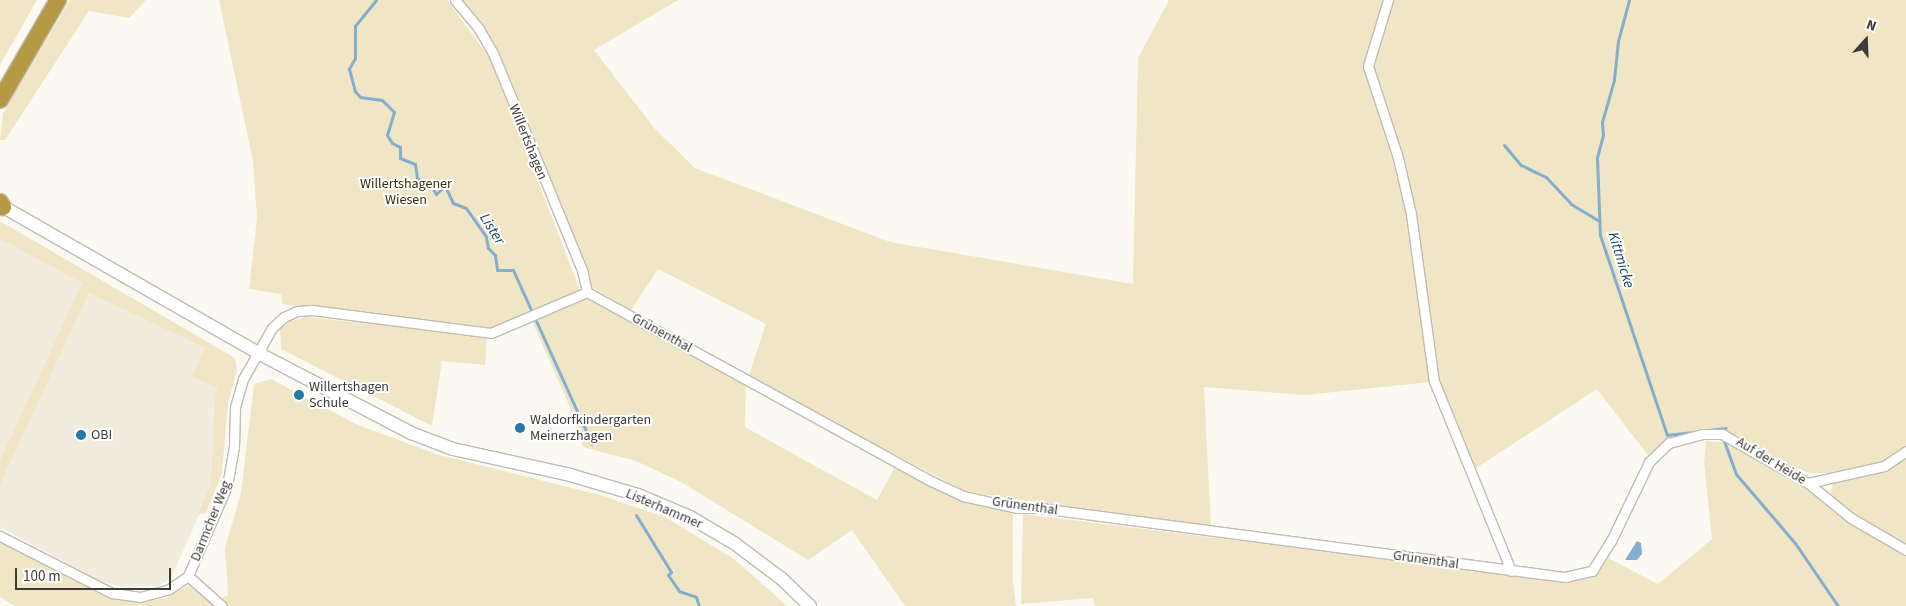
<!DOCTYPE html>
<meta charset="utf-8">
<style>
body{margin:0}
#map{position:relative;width:1906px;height:606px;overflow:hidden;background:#fbf9f1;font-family:"Source Sans 3",sans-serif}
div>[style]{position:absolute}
.built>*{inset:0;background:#f1ecdd}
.green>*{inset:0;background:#f0e6c6}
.water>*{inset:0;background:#84aecd}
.stream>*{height:3px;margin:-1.5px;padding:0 1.5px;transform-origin:1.5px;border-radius:1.5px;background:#84aecd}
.roads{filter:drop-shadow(1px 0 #bfbcb5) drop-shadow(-1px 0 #bfbcb5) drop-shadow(0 1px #bfbcb5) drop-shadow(0 -1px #bfbcb5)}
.minor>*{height:9px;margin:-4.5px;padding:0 4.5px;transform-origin:4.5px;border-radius:4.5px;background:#fff}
.secondary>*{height:12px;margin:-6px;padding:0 6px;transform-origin:6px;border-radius:6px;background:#fff}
.motorway>*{height:16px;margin:-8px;padding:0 8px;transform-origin:8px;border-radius:8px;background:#b69a43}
.dots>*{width:14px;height:14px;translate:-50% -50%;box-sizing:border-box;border:2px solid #fff;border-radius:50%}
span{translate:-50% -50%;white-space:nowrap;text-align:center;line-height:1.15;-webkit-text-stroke:4px #fff;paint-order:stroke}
.street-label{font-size:14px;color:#3c3b38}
.park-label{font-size:14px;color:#3a2e07}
.poi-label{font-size:14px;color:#3c3b38}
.left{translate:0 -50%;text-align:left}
.water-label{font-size:15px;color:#083e5d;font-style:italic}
.north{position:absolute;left:1841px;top:15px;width:50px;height:50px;-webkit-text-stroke:4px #fff;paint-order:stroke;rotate:20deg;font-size:14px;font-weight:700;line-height:20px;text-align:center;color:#3c3b38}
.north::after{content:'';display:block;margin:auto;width:18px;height:22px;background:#3c3b38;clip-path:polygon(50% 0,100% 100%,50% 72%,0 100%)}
.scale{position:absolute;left:15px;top:568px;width:156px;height:22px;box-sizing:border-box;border:2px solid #3c3b38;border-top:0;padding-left:6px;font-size:15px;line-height:18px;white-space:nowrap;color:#3c3b38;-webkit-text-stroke:4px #fff;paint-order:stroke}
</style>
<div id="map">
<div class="built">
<i style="clip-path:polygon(0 239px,82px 283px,0 460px)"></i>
<i style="clip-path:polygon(89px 293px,226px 358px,216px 477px,170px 580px,157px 586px,120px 587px,98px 580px,0 527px,0 485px)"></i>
</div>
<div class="green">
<i style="clip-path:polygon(0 0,37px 0,0 65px)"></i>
<i style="clip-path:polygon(70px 0,146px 0,129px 18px,89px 11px,5px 140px,0 140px,3px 113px)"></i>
<i style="clip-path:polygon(219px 0,447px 0,491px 60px,580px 290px,500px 328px,480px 329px,282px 304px,281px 294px,249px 289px,257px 218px,253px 161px)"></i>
<i style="clip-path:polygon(459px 0,678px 0,594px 50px,655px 129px,695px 168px,890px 242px,1133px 284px,1138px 58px,1169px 0,1383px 0,1364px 70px,1395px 159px,1407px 215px,1431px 382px,1305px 395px,1204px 387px,1211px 527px,967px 492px,748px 378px,766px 324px,658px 269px,631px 310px,593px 288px,540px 165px,497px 56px)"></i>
<i style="clip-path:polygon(1391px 0,1906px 0,1906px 446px,1880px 463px,1848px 473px,1810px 473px,1788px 466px,1739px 436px,1703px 428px,1667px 437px,1650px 458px,1597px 389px,1473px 470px,1436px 381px,1415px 214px,1402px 157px,1373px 67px,1376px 46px)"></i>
<i style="clip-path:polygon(0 221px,235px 358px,237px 370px,228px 403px,222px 473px,206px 513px,198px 514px,211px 484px,215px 395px,218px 388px,192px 376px,205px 348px,89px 293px,0 485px,0 460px,82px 283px,0 239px)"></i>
<i style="clip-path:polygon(587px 295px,746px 381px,745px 427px,877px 500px,895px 467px,960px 501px,1013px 511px,1013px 583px,1016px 606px,905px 606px,852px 530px,808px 560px,681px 482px,636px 461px,583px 447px,570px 407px,531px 319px)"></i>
<i style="clip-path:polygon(307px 317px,487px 336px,485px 365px,442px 361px,432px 426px,281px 349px,280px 329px,290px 321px)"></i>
<i style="clip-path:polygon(271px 379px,358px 425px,436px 454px,600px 495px,665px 517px,734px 559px,787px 606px,226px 606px,221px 598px,228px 595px,225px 548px,241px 493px,254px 384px)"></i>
<i style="clip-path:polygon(1706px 441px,1732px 443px,1804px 488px,1845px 519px,1906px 554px,1906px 606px,1095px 606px,1093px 598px,1021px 604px,1023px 514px,1567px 581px,1592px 575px,1608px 558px,1658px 584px,1712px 539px,1704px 463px)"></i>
<i style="clip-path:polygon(1906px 455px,1906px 544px,1854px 513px,1830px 494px,1833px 484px,1885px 470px)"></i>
<i style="clip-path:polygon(0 542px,106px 596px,145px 602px,166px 598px,189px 585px,218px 606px,15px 606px,0 597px)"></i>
</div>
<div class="water">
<i style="clip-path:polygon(1637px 541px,1641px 543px,1642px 554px,1637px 560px,1625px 560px)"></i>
</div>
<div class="stream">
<i style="left:376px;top:0;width:33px;rotate:129deg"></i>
<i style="left:355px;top:26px;width:32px;rotate:90deg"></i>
<i style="left:355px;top:58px;width:13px;rotate:119deg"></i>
<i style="left:349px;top:69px;width:23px;rotate:75deg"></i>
<i style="left:355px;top:91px;width:8px;rotate:50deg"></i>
<i style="left:360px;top:97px;width:22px;rotate:8deg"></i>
<i style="left:382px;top:100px;width:17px;rotate:45deg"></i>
<i style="left:394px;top:112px;width:24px;rotate:107deg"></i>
<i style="left:387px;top:135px;width:9px;rotate:58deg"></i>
<i style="left:392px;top:143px;width:9px;rotate:27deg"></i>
<i style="left:400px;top:147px;width:11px;rotate:90deg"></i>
<i style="left:400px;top:158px;width:16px;rotate:22deg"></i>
<i style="left:415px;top:164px;width:15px;rotate:82deg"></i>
<i style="left:417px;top:179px;width:12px;rotate:14deg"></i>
<i style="left:429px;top:182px;width:14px;rotate:60deg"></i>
<i style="left:436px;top:194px;width:12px;rotate:-42deg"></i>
<i style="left:445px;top:186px;width:19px;rotate:65deg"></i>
<i style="left:453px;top:203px;width:14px;rotate:21deg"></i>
<i style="left:466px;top:208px;width:35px;rotate:55deg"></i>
<i style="left:486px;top:237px;width:11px;rotate:80deg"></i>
<i style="left:488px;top:248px;width:10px;rotate:45deg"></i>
<i style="left:495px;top:255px;width:15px;rotate:82deg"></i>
<i style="left:497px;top:270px;width:16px"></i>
<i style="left:513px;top:270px;width:191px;rotate:65.6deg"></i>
<i style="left:1629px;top:0;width:42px;rotate:105deg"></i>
<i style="left:1618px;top:41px;width:39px;rotate:96deg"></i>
<i style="left:1614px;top:80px;width:44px;rotate:105.9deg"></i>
<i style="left:1602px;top:122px;width:13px;rotate:86deg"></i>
<i style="left:1603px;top:135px;width:24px;rotate:105deg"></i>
<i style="left:1597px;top:158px;width:77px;rotate:87.8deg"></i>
<i style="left:1600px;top:235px;width:211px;rotate:71.5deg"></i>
<i style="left:1667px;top:435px;width:59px;rotate:-6.8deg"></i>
<i style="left:1504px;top:145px;width:26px;rotate:50deg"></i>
<i style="left:1521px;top:165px;width:28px;rotate:26deg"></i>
<i style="left:1546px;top:177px;width:37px;rotate:47deg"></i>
<i style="left:1571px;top:204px;width:31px;rotate:31deg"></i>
<i style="left:1724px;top:441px;width:35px;rotate:70deg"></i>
<i style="left:1736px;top:474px;width:91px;rotate:49.5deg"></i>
<i style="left:1795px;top:543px;width:76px;rotate:55.7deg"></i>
<i style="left:636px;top:515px;width:67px;rotate:58.4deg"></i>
<i style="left:671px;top:572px;width:4px;rotate:135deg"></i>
<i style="left:668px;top:575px;width:19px;rotate:55deg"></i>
<i style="left:679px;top:591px;width:18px;rotate:19deg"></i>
<i style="left:696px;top:597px;width:9px;rotate:72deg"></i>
</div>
<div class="roads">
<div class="minor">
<i style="left:455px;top:0;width:38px;rotate:50deg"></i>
<i style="left:479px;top:29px;width:28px;rotate:60deg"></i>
<i style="left:493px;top:53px;width:235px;rotate:67.7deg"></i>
<i style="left:582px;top:270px;width:23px;rotate:77deg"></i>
<i style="left:1388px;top:0;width:69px;rotate:106.9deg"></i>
<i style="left:1368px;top:66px;width:97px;rotate:71.9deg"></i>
<i style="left:1398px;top:158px;width:57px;rotate:76.9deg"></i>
<i style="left:1411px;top:214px;width:169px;rotate:82.2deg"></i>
<i style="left:1434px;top:381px;width:205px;rotate:67.9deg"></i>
<i style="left:587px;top:292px;width:390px;rotate:28.8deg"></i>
<i style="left:929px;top:480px;width:38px;rotate:25deg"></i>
<i style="left:963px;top:496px;width:55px;rotate:12.5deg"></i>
<i style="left:1017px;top:508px;width:23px"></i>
<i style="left:1040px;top:508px;width:530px;rotate:7.49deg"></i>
<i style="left:1565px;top:577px;width:28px;rotate:-13deg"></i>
<i style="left:1592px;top:571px;width:36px;rotate:-58deg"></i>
<i style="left:1611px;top:541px;width:88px;rotate:-64.3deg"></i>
<i style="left:1649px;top:462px;width:28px;rotate:-44deg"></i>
<i style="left:1669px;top:443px;width:34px;rotate:-15deg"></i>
<i style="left:1702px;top:434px;width:20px"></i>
<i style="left:1722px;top:434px;width:99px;rotate:29.7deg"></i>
<i style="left:1808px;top:483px;width:55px;rotate:39.1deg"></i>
<i style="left:1851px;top:518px;width:64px;rotate:30.2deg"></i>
<i style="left:1808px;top:483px;width:78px;rotate:-12.6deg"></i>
<i style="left:1884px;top:466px;width:27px;rotate:-34deg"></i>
<i style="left:0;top:536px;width:126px;rotate:27deg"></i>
<i style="left:112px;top:593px;width:28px;rotate:8deg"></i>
<i style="left:140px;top:597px;width:30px;rotate:-15deg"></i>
<i style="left:169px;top:589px;width:23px;rotate:-34deg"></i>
<i style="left:188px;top:576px;width:98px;rotate:-66.6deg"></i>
<i style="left:227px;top:486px;width:40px;rotate:-80deg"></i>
<i style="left:234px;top:447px;width:40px;rotate:-88.6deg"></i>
<i style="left:235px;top:407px;width:29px;rotate:-74deg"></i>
<i style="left:243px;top:379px;width:59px;rotate:-60.4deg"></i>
<i style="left:272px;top:328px;width:16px;rotate:-43deg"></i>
<i style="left:284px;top:317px;width:14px;rotate:-25deg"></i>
<i style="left:297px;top:311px;width:15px;rotate:-4deg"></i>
<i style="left:312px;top:310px;width:180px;rotate:7.3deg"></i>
<i style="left:491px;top:333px;width:104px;rotate:-23.1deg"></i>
<i style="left:188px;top:576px;width:45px;rotate:41.4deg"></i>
</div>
<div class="secondary">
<i style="left:0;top:205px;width:297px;rotate:29.8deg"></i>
<i style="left:258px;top:353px;width:173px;rotate:27.6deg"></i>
<i style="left:411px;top:433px;width:45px;rotate:20.9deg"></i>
<i style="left:453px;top:449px;width:120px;rotate:12.5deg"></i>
<i style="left:570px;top:475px;width:71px;rotate:16.4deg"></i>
<i style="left:638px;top:495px;width:56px;rotate:22.9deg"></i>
<i style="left:690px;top:517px;width:51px;rotate:30.6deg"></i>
<i style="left:734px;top:543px;width:60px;rotate:36.9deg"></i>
<i style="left:782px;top:579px;width:39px;rotate:44deg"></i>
</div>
<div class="motorway">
<i style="left:0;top:100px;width:116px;rotate:-59.9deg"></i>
<i style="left:0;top:202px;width:6px;rotate:59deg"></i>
</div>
</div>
<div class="dots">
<i style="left:299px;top:395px;background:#2777a8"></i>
<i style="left:520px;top:428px;background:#2777a8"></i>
<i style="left:81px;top:435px;background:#2777a8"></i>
</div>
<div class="street-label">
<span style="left:528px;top:142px;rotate:68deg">Willertshagen</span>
<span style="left:662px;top:333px;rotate:29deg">Grünenthal</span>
<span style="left:1771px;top:461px;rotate:31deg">Auf der Heide</span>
<span style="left:1025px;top:506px;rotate:8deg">Grünenthal</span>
<span style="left:664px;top:509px;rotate:23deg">Listerhammer</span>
<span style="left:211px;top:521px;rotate:-68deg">Darmcher Weg</span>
<span style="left:1426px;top:560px;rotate:8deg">Grünenthal</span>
</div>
<div class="park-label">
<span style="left:406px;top:192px">Willertshagener<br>Wiesen</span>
</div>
<div class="poi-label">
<span class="left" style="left:309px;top:395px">Willertshagen<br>Schule</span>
<span class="left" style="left:530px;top:428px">Waldorfkindergarten<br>Meinerzhagen</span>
<span class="left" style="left:91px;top:435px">OBI</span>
</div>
<div class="water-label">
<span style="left:492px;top:229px;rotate:58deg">Lister</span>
<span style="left:1621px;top:260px;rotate:73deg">Kittmicke</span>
</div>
<div class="north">N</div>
<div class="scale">100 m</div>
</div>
